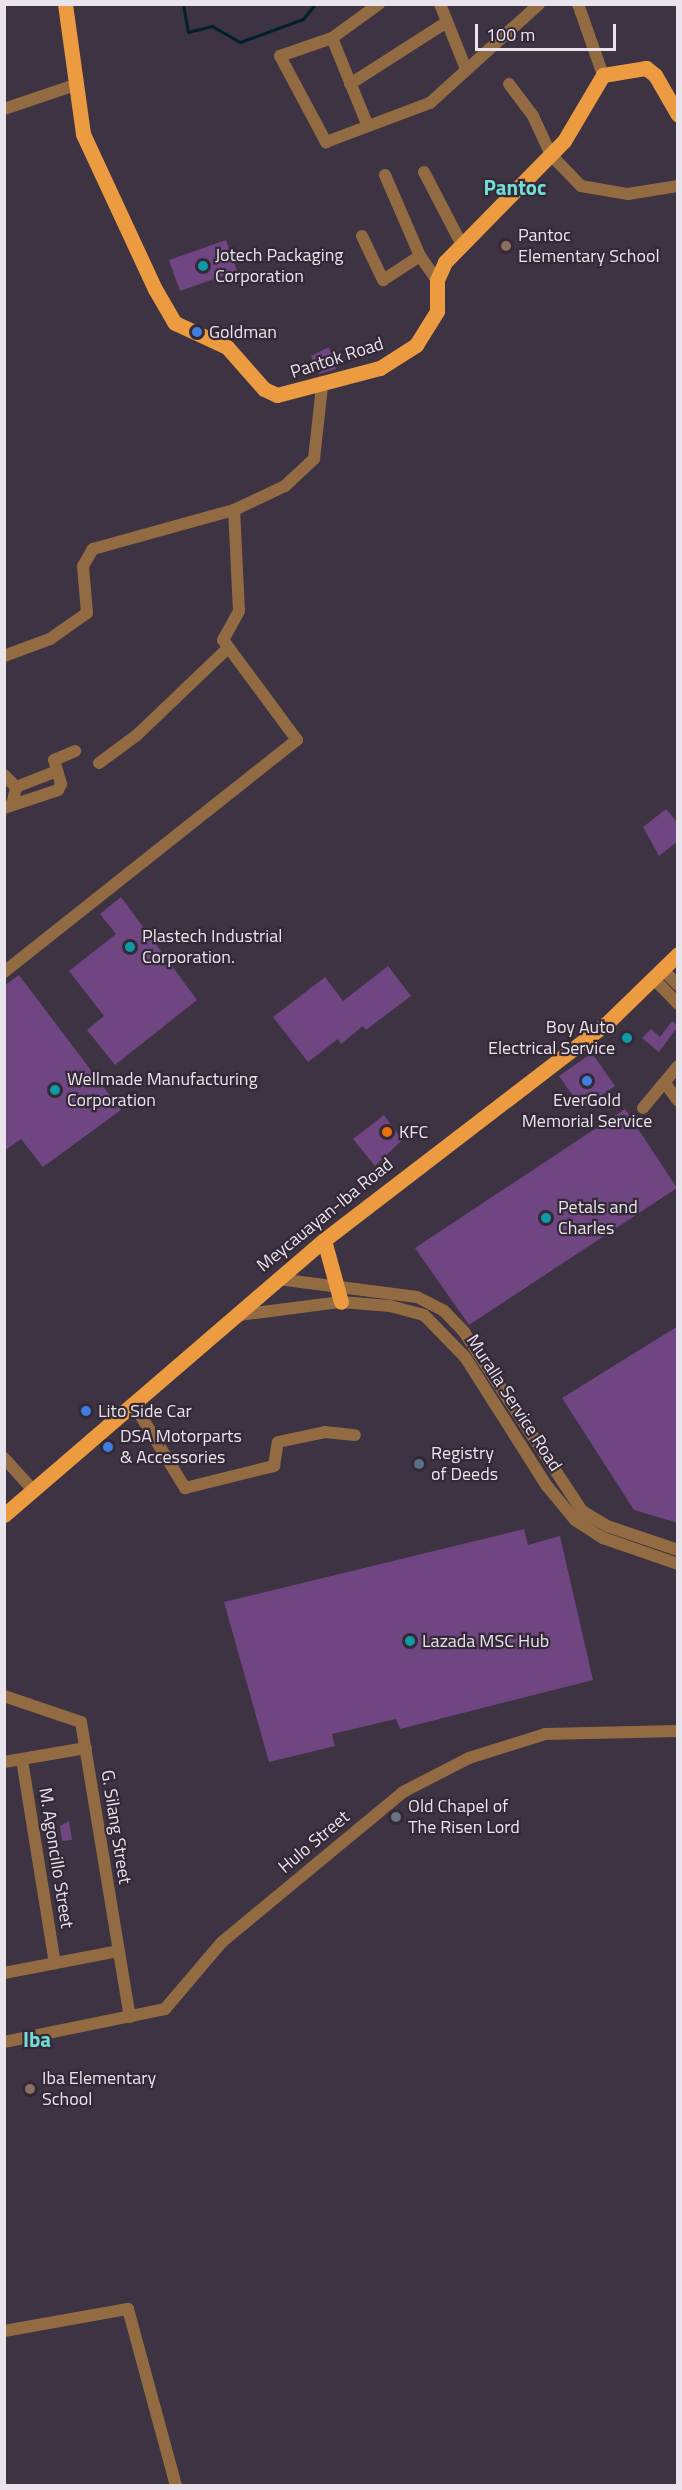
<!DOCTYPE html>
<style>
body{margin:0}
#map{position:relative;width:682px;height:2490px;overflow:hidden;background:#3d3342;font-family:"Titillium Web",sans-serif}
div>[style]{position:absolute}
.stream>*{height:3px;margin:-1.5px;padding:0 1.5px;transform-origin:1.5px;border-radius:1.5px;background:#021f2c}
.building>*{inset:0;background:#6f4582}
.minor>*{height:12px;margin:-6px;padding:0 6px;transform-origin:6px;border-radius:6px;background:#936b43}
.major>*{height:15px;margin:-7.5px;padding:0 7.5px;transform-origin:7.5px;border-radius:7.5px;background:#ec9b40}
.dots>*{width:16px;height:16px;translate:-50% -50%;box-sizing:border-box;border:3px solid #332937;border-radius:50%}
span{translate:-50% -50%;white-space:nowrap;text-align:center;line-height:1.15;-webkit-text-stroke:4.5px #332937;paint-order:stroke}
.poi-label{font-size:18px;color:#e9e3ec}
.left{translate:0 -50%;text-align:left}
.right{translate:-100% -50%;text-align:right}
.street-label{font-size:18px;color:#e9e3ec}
.quarter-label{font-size:21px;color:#71ddd7;font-weight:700}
.frame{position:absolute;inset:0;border:6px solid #e9e3ec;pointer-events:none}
.scale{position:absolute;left:475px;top:24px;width:141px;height:27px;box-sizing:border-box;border:3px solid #e9e3ec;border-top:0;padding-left:8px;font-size:18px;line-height:21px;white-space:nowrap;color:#e9e3ec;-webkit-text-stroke:4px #332937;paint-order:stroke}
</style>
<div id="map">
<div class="stream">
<i style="left:183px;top:4px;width:28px;rotate:80deg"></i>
<i style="left:188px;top:32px;width:25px;rotate:-14deg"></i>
<i style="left:212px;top:26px;width:32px;rotate:30deg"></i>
<i style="left:240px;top:42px;width:67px;rotate:-20.1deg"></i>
<i style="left:303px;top:19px;width:19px;rotate:-51deg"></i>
</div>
<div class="building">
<i style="clip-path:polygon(226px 240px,237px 271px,180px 291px,169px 260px)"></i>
<i style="clip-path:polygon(329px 347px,336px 369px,319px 374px,311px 356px)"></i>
<i style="clip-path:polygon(666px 809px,678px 823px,678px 841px,659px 856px,643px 827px)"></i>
<i style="clip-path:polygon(121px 897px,197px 1000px,115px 1065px,87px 1030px,104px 1016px,69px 971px,116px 934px,100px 914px)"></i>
<i style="clip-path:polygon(388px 966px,411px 996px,366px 1030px,363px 1026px,341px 1044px,338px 1039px,308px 1062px,273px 1017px,325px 977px,343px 1001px)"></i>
<i style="clip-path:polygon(19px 975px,121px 1110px,43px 1167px,21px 1139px,4px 1151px,4px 986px)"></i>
<i style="clip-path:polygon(672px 1021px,678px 1026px,659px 1052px,642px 1038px,651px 1029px,660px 1037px)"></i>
<i style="clip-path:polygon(592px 1053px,615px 1086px,582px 1109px,559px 1076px)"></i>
<i style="clip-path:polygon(625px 1109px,677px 1188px,469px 1325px,415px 1248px)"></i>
<i style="clip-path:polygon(384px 1115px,402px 1140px,375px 1166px,353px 1139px)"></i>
<i style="clip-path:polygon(678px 1326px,678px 1523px,634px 1510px,562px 1398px)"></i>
<i style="clip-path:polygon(524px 1529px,528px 1545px,560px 1536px,593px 1680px,400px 1729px,396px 1719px,332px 1734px,335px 1746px,269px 1762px,224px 1602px)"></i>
<i style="clip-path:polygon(69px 1821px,72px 1840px,62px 1841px,60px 1826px)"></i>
</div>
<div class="minor">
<i style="left:379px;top:4px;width:58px;rotate:144.1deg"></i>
<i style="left:332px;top:38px;width:55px;rotate:160.9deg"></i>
<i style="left:280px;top:56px;width:98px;rotate:61.9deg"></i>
<i style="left:326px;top:142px;width:111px;rotate:-20.6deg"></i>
<i style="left:430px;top:103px;width:147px;rotate:-42.2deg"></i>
<i style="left:440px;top:4px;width:70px;rotate:68.2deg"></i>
<i style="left:578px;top:4px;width:75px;rotate:70.6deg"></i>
<i style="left:332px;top:38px;width:95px;rotate:67.8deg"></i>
<i style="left:350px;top:84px;width:115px;rotate:-32.6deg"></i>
<i style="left:509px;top:84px;width:40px;rotate:53deg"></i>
<i style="left:533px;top:116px;width:43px;rotate:65.2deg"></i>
<i style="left:551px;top:155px;width:43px;rotate:45.9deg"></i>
<i style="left:581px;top:186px;width:48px;rotate:9.7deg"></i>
<i style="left:628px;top:194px;width:51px;rotate:-9.1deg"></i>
<i style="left:4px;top:109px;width:75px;rotate:-18.7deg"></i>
<i style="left:424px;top:172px;width:80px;rotate:62.5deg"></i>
<i style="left:385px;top:175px;width:88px;rotate:66.6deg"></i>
<i style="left:420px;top:256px;width:29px;rotate:55deg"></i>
<i style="left:362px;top:236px;width:49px;rotate:64.5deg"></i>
<i style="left:383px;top:280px;width:44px;rotate:-33deg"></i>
<i style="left:4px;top:656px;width:49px;rotate:-20.3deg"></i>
<i style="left:50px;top:639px;width:45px;rotate:-35.1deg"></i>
<i style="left:87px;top:613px;width:47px;rotate:-94.9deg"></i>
<i style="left:83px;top:566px;width:20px;rotate:-60deg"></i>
<i style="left:93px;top:549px;width:146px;rotate:-15.5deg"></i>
<i style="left:99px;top:763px;width:47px;rotate:-36.4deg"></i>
<i style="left:137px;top:735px;width:123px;rotate:-43.7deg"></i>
<i style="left:4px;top:775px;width:17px;rotate:45deg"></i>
<i style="left:12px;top:805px;width:18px;rotate:-77deg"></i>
<i style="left:16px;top:787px;width:44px;rotate:-21.3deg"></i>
<i style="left:4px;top:808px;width:57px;rotate:-18.4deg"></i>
<i style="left:58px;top:790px;width:7px;rotate:-63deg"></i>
<i style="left:61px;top:784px;width:25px;rotate:-106deg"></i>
<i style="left:54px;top:760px;width:23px;rotate:-23deg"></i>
<i style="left:663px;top:970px;width:21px;rotate:45deg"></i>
<i style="left:4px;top:972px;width:374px;rotate:-38.4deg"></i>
<i style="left:297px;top:740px;width:124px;rotate:-126.5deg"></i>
<i style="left:223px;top:640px;width:33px;rotate:-61deg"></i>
<i style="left:239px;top:611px;width:101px;rotate:-92.8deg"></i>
<i style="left:234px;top:510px;width:56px;rotate:-25.2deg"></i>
<i style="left:285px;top:486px;width:40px;rotate:-43deg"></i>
<i style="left:314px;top:459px;width:73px;rotate:-83.7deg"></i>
<i style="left:654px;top:979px;width:35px;rotate:46deg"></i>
<i style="left:665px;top:1083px;width:22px;rotate:54deg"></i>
<i style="left:643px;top:1108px;width:55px;rotate:-50.2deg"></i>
<i style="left:278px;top:1279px;width:140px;rotate:7.4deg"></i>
<i style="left:417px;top:1297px;width:30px;rotate:27deg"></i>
<i style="left:444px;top:1311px;width:29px;rotate:46deg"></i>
<i style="left:464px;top:1332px;width:214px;rotate:56.6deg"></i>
<i style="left:582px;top:1511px;width:29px;rotate:31deg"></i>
<i style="left:607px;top:1526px;width:75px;rotate:18.7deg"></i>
<i style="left:239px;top:1315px;width:103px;rotate:-7.3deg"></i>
<i style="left:341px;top:1302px;width:49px;rotate:4.7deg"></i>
<i style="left:390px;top:1306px;width:35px;rotate:15deg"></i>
<i style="left:424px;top:1315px;width:59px;rotate:45.7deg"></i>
<i style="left:465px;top:1357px;width:153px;rotate:57.6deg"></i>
<i style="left:547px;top:1486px;width:44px;rotate:50.5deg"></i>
<i style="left:575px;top:1520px;width:33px;rotate:33deg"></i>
<i style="left:603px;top:1538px;width:79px;rotate:19.1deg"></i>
<i style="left:133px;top:1403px;width:100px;rotate:58.5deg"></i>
<i style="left:185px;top:1488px;width:92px;rotate:-13.9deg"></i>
<i style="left:274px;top:1466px;width:24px;rotate:-81deg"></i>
<i style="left:278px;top:1442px;width:48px;rotate:-12deg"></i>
<i style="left:325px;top:1432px;width:30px;rotate:6deg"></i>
<i style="left:4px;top:1458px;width:43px;rotate:47.8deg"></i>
<i style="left:4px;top:1696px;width:81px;rotate:18.7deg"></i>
<i style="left:81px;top:1722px;width:299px;rotate:80.6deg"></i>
<i style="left:22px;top:1760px;width:206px;rotate:80.8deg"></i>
<i style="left:4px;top:1762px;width:83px;rotate:-9.7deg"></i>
<i style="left:4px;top:1973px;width:116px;rotate:-10.9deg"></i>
<i style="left:4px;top:2042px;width:164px;rotate:-11.6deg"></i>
<i style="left:165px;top:2009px;width:88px;rotate:-49.6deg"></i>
<i style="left:222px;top:1942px;width:235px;rotate:-39.6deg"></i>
<i style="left:403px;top:1792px;width:74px;rotate:-27.3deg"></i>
<i style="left:469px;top:1758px;width:80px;rotate:-17.5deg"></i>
<i style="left:545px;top:1734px;width:133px;rotate:-1.3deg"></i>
<i style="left:4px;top:2331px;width:126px;rotate:-10.1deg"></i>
<i style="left:128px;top:2309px;width:183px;rotate:74.8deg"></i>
</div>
<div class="major">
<i style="left:65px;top:4px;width:131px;rotate:82.1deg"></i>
<i style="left:83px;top:134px;width:171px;rotate:65.1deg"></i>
<i style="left:155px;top:289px;width:39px;rotate:60deg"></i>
<i style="left:175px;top:323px;width:57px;rotate:24.8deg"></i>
<i style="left:227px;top:347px;width:56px;rotate:48.6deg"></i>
<i style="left:264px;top:389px;width:14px;rotate:25deg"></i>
<i style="left:277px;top:395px;width:106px;rotate:-14.7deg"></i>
<i style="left:380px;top:368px;width:43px;rotate:-32.6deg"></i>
<i style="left:416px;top:345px;width:40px;rotate:-58deg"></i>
<i style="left:437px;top:311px;width:31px;rotate:-90deg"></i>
<i style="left:437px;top:280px;width:20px;rotate:-66deg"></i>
<i style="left:445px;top:262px;width:170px;rotate:-45.5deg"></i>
<i style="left:564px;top:141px;width:77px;rotate:-59.4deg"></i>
<i style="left:603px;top:75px;width:44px;rotate:-9.2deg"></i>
<i style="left:646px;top:68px;width:11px;rotate:38deg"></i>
<i style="left:655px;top:75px;width:46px;rotate:60.1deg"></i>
<i style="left:324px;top:1240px;width:64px;rotate:74.7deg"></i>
<i style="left:4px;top:1515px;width:422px;rotate:-40.7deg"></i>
<i style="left:324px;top:1240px;width:355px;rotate:-37.5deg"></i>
<i style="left:606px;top:1024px;width:100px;rotate:-44.2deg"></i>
</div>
<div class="dots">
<i style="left:506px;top:246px;background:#8d6e63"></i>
<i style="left:203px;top:266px;background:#0f9aa8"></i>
<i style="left:197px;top:332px;background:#3f7fe0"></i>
<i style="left:130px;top:947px;background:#0f9aa8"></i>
<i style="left:627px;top:1038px;background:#0f9aa8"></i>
<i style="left:587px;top:1081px;background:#3f7fe0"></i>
<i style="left:55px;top:1090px;background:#0f9aa8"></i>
<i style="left:387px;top:1132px;background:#e8710a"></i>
<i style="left:546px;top:1218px;background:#0f9aa8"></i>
<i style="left:86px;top:1411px;background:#3f7fe0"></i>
<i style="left:108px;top:1447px;background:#3f7fe0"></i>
<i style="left:419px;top:1464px;background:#5c6f8a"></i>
<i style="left:410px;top:1641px;background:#0f9aa8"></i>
<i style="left:396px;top:1817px;background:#6b7280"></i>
<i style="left:30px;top:2089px;background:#8d6e63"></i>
</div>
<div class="poi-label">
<span class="left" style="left:518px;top:246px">Pantoc<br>Elementary School</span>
<span class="left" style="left:215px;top:266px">Jotech Packaging<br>Corporation</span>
<span class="left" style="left:209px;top:332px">Goldman</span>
<span class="left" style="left:142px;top:947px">Plastech Industrial<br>Corporation.</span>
<span class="right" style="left:615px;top:1038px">Boy Auto<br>Electrical Service</span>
<span class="left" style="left:67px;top:1090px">Wellmade Manufacturing<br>Corporation</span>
<span style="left:587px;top:1111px">EverGold<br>Memorial Service</span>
<span class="left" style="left:399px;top:1132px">KFC</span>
<span class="left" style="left:558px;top:1218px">Petals and<br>Charles</span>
<span class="left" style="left:98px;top:1411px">Lito Side Car</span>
<span class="left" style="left:120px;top:1447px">DSA Motorparts<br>&amp; Accessories</span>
<span class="left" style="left:431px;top:1464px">Registry<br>of Deeds</span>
<span class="left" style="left:422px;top:1641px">Lazada MSC Hub</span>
<span class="left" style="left:408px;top:1817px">Old Chapel of<br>The Risen Lord</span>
<span class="left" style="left:42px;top:2089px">Iba Elementary<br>School</span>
</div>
<div class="street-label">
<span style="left:337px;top:358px;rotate:-18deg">Pantok Road</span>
<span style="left:325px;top:1215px;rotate:-39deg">Meycauayan-Iba Road</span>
<span style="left:514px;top:1403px;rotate:57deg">Muralla Service Road</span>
<span style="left:116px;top:1827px;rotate:81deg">G. Silang Street</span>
<span style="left:314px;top:1842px;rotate:-40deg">Hulo Street</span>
<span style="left:56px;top:1858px;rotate:81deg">M. Agoncillo Street</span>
</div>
<div class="quarter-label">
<span style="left:515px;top:187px">Pantoc</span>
<span style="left:37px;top:2039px">Iba</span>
</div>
<div class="frame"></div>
<div class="scale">100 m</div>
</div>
